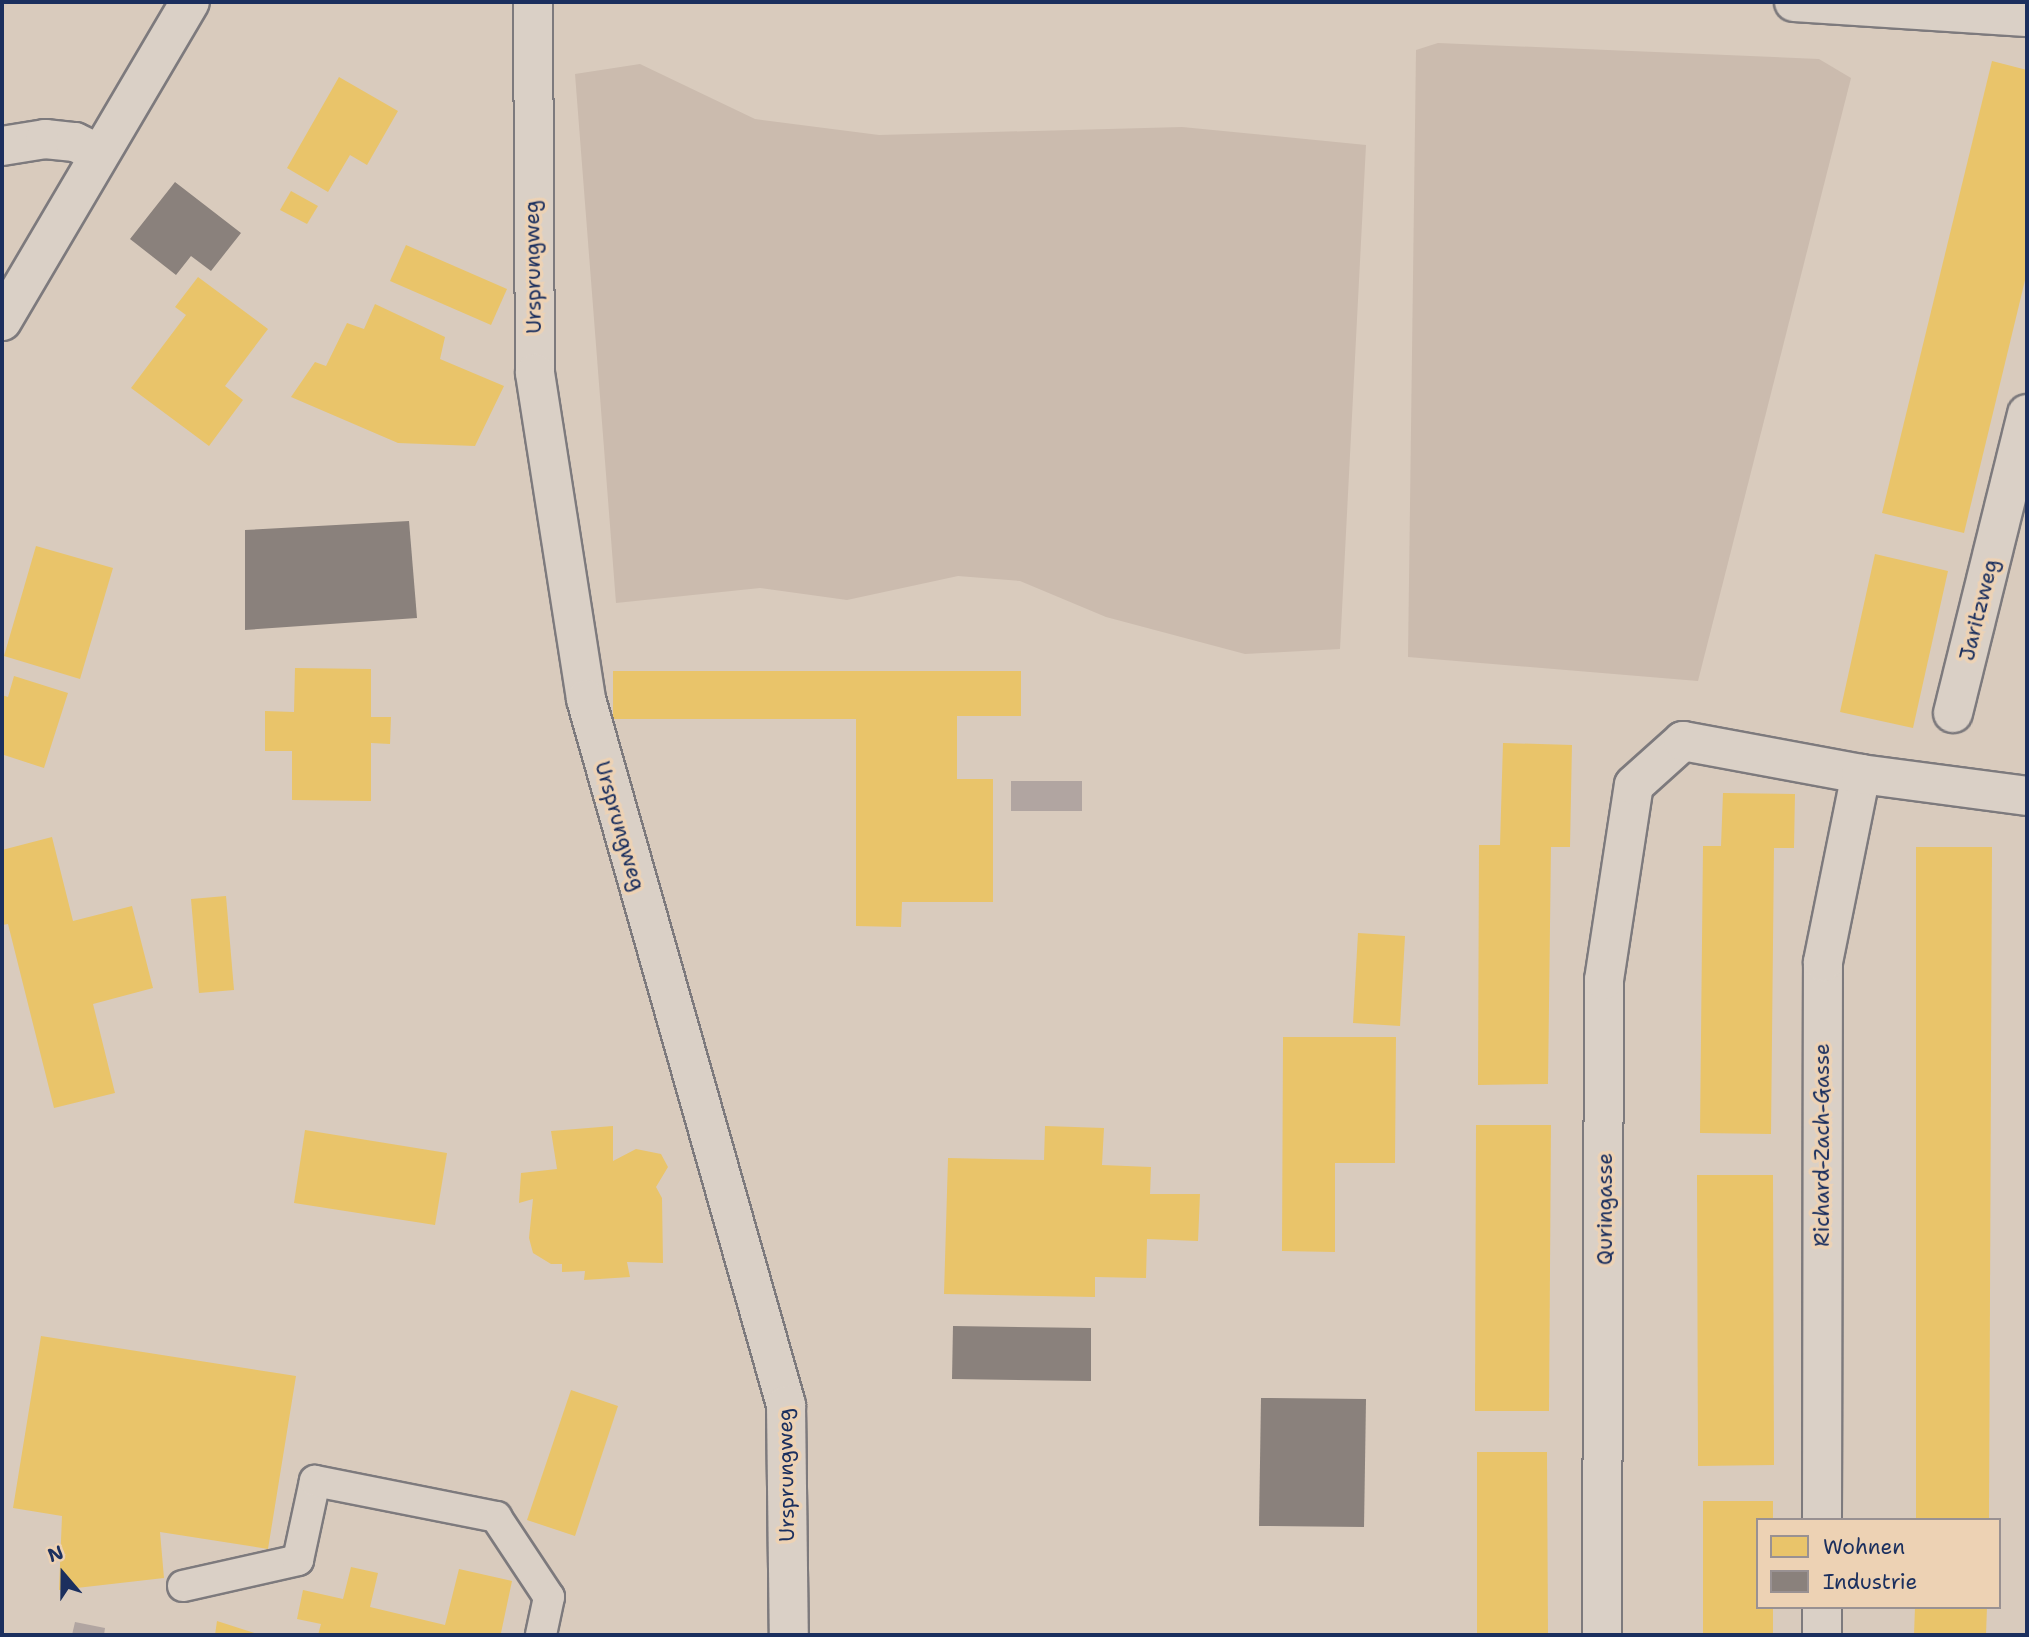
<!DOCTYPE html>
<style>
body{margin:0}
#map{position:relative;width:2029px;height:1637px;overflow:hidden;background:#d9cbbd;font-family:"Shantell Sans",sans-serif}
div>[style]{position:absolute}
.green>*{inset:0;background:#cbbbae}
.water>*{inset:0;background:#b1a5a1}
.homes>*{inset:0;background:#e9c46a}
.industry>*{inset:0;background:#8a817c}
.roads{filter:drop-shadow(2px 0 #7d7a7d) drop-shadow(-2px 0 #7d7a7d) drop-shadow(0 2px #7d7a7d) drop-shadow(0 -2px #7d7a7d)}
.lane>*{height:30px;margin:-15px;padding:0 15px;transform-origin:15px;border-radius:15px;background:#dad0c6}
.street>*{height:38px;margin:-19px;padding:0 19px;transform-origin:19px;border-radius:19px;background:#dad0c6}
.secondary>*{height:38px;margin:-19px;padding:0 19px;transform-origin:19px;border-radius:19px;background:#dad0c6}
span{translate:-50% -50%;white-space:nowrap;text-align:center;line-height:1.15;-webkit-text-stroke:7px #edd2b4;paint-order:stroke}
.street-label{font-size:21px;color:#1b2f5e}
.frame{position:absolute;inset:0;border:4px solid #1b2f5e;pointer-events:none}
.legend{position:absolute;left:1756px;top:1518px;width:245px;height:91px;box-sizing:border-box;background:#edd2b4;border:2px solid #999192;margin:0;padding:9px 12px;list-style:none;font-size:21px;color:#1b2f5e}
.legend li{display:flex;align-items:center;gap:14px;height:35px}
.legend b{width:35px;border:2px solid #999192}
.north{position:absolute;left:28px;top:1539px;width:70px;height:70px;-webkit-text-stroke:5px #edd2b4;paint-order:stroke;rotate:340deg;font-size:19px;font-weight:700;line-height:28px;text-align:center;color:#1b2f5e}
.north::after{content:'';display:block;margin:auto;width:24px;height:32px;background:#1b2f5e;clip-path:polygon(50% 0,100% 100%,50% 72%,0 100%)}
</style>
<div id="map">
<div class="green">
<i style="clip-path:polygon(1438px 43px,1819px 59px,1851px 78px,1698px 681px,1408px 657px,1416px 50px)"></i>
<i style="clip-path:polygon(640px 64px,755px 119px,879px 135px,1182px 127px,1366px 145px,1340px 649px,1245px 654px,1106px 617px,1020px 581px,958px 576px,847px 600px,760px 588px,616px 603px,575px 74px)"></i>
</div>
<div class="water">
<i style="clip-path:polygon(1011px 781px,1082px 781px,1082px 811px,1011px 811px)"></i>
<i style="clip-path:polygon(75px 1622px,105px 1628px,104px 1635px,72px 1635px)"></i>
</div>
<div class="homes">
<i style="clip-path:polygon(1992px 61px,2027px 70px,2027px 272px,1964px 533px,1882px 513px)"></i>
<i style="clip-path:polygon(339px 77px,398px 111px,367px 165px,350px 155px,328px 192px,287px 168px)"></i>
<i style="clip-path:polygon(291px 191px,318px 206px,307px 224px,280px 210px)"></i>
<i style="clip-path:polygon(406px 245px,507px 289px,491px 325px,390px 281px)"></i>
<i style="clip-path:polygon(198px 277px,268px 329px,225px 386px,243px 400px,209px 446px,131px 388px,186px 315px,175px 307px)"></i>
<i style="clip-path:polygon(375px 304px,445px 337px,440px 359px,504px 386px,475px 446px,398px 443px,291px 397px,315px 362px,326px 366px,347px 323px,364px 329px)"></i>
<i style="clip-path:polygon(36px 546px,113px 568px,80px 679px,4px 656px)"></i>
<i style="clip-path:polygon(1875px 554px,1948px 571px,1913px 728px,1840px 712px)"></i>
<i style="clip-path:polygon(295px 668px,371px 669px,371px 717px,391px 717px,390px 744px,371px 743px,371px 801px,292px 800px,292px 751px,265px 751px,265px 711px,294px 712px)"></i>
<i style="clip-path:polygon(613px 671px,1021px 671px,1021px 716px,957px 716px,957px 779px,993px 779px,993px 902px,902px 902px,901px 927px,856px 926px,856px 719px,613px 719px)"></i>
<i style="clip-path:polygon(14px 676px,68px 693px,44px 768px,4px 755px,2px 761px,2px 695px,8px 697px)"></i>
<i style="clip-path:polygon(1503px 743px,1572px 745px,1570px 847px,1551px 847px,1548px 1084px,1478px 1085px,1479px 845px,1500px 845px)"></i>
<i style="clip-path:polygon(1723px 793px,1795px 794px,1794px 848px,1774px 848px,1771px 1134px,1700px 1133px,1703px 846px,1721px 846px)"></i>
<i style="clip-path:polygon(52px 837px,73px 921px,132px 906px,153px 988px,93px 1004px,115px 1093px,54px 1108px,8px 924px,2px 925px,2px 850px)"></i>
<i style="clip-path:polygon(1916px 847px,1992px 847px,1989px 1520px,1916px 1520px)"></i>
<i style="clip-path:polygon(226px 896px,234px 990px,199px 993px,191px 899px)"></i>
<i style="clip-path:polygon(1358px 933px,1405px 936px,1400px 1026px,1353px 1023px)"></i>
<i style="clip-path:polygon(1283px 1037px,1396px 1037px,1395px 1163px,1335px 1163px,1335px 1252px,1282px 1251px)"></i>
<i style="clip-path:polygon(1476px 1125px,1551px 1125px,1549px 1411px,1475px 1411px)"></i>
<i style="clip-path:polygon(613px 1126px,613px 1161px,636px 1149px,661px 1154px,668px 1167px,656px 1187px,662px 1198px,663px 1263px,627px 1262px,630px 1277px,584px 1280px,585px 1271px,562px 1272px,562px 1264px,551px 1264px,533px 1253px,529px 1238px,533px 1199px,519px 1203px,521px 1173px,557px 1169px,551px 1131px)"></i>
<i style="clip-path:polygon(1045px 1126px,1104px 1128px,1102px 1165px,1151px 1167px,1150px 1194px,1200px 1194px,1198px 1241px,1147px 1239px,1146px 1278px,1095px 1277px,1095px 1297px,944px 1294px,948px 1158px,1044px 1160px)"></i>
<i style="clip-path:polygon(305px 1130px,447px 1153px,435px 1225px,294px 1203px)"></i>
<i style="clip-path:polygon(1697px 1175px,1773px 1175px,1774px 1465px,1698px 1466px)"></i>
<i style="clip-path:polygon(41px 1336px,296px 1376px,268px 1549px,160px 1532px,164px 1578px,59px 1590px,62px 1516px,13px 1508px)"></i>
<i style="clip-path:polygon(571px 1390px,618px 1406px,575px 1536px,527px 1520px)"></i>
<i style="clip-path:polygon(1477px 1452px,1547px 1452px,1548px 1635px,1477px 1635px)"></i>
<i style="clip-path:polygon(1703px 1501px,1773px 1501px,1773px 1520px,1758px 1520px,1758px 1607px,1773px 1607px,1773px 1635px,1703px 1635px)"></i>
<i style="clip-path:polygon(351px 1567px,378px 1573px,370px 1607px,445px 1625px,459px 1569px,512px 1581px,501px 1633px,506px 1635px,318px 1635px,321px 1624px,297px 1619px,303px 1590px,343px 1599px)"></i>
<i style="clip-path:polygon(1915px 1607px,1987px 1607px,1986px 1635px,1914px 1635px)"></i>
<i style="clip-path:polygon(217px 1621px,261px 1635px,215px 1635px)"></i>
</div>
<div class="industry">
<i style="clip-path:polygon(175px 182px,241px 233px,211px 271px,191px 256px,176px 275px,130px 239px)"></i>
<i style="clip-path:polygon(409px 521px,417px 618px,245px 630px,245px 530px)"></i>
<i style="clip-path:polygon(953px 1326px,1091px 1328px,1091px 1381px,952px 1379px)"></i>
<i style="clip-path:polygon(1261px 1398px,1366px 1399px,1364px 1527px,1259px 1526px)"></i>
</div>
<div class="roads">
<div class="lane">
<i style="left:183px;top:1586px;width:118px;rotate:-12.7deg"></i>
<i style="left:298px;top:1560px;width:81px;rotate:-77.9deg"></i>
<i style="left:315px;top:1481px;width:185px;rotate:11.2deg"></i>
<i style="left:496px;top:1517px;width:96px;rotate:56.5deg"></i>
<i style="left:549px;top:1597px;width:39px;rotate:102deg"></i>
</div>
<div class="street">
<i style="left:533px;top:2px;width:371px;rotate:89.7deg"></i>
<i style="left:535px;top:373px;width:330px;rotate:81.1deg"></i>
<i style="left:586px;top:699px;width:734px;rotate:74.18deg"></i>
<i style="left:786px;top:1405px;width:230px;rotate:89.3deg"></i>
<i style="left:1794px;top:2px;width:233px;rotate:3.7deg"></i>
<i style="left:2px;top:146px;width:44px;rotate:-9.2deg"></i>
<i style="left:45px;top:139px;width:30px;rotate:6deg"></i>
<i style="left:75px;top:142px;width:25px;rotate:26deg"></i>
<i style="left:1953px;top:713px;width:308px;rotate:-76.1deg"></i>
<i style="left:1822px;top:1520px;width:558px;rotate:-89.9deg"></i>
<i style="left:1823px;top:962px;width:192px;rotate:-78.6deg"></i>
<i style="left:1822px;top:1607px;width:28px;rotate:90deg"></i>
<i style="left:1602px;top:1635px;width:655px;rotate:-89.83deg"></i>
<i style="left:1604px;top:980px;width:197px;rotate:-81.3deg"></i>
<i style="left:1634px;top:785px;width:66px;rotate:-41.9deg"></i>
<i style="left:1683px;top:741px;width:181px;rotate:10.5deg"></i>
<i style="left:1861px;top:774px;width:167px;rotate:7.5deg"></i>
</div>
<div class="secondary">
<i style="left:2px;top:321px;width:370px;rotate:-59.5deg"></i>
</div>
</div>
<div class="street-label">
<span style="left:533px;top:267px;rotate:-91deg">Ursprungweg</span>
<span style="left:1979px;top:610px;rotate:-76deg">Jaritzweg</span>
<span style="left:620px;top:826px;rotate:74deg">Ursprungweg</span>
<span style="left:1822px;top:1145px;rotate:-90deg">Richard-Zach-Gasse</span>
<span style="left:1605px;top:1209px;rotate:-90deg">Quringasse</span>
<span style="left:786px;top:1475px;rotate:-91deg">Ursprungweg</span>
</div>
<div class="frame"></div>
<ul class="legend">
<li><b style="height:19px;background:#e9c46a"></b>Wohnen</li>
<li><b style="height:19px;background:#8a817c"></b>Industrie</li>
</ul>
<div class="north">N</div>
</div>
